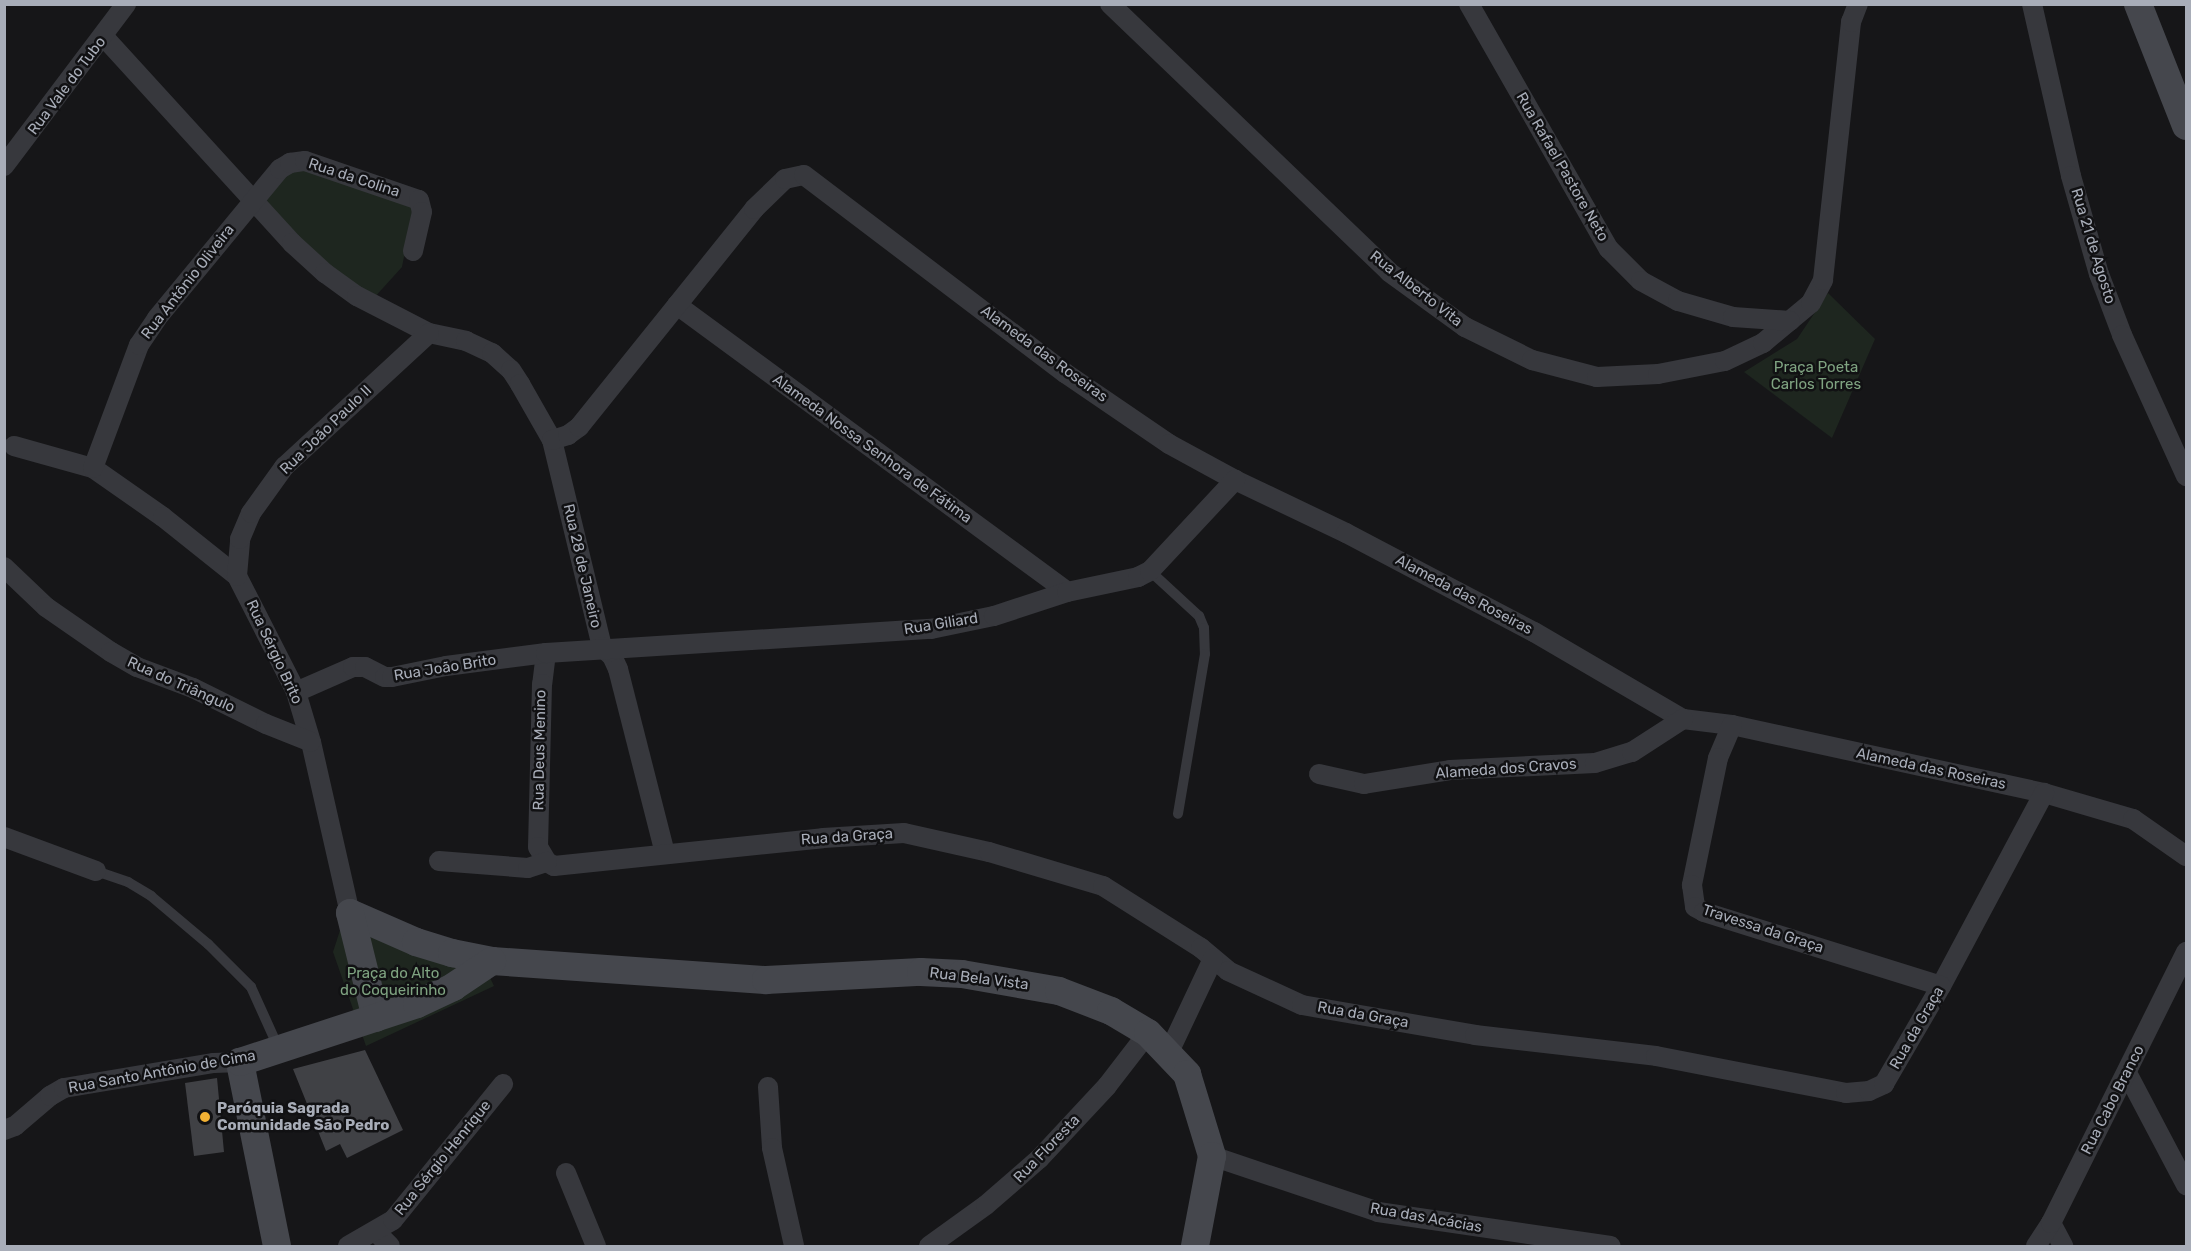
<!DOCTYPE html>
<meta charset="utf-8">
<style>
body{margin:0}
#map{position:relative;width:2191px;height:1251px;overflow:hidden;background:#161618;font-family:Rubik,sans-serif}
div>[style]{position:absolute}
.green>*{inset:0;background:#1e261f}
.building>*{inset:0;background:#404145}
.service>*{height:10px;margin:-5px;padding:0 5px;transform-origin:5px;border-radius:5px;background:#37383d}
.minor>*{height:20px;margin:-10px;padding:0 10px;transform-origin:10px;border-radius:10px;background:#37383d}
.secondary>*{height:28px;margin:-14px;padding:0 14px;transform-origin:14px;border-radius:14px;background:#45474d}
.dots>*{width:16px;height:16px;translate:-50% -50%;box-sizing:border-box;border:3px solid #111113;border-radius:50%}
span{translate:-50% -50%;white-space:nowrap;text-align:center;line-height:1.15;-webkit-text-stroke:5px #111113;paint-order:stroke}
.street-label{font-size:15px;color:#a8adb8}
.park-label{font-size:15px;color:#7fa381}
.poi-label{font-size:15px;color:#a8adb8;font-weight:700}
.left{translate:0 -50%;text-align:left}
.frame{position:absolute;inset:0;border:6px solid #a8adb8;pointer-events:none}
</style>
<div id="map">
<div class="green">
<i style="clip-path:polygon(307px 162px,414px 206px,402px 267px,373px 299px,319px 267px,254px 202px,285px 165px)"></i>
<i style="clip-path:polygon(1828px 293px,1875px 339px,1832px 438px,1744px 372px,1797px 339px)"></i>
<i style="clip-path:polygon(343px 921px,481px 959px,494px 986px,366px 1046px,333px 952px)"></i>
</div>
<div class="building">
<i style="clip-path:polygon(365px 1050px,403px 1130px,347px 1158px,340px 1144px,326px 1151px,293px 1069px)"></i>
<i style="clip-path:polygon(217px 1078px,224px 1152px,194px 1156px,185px 1083px)"></i>
</div>
<div class="service">
<i style="left:1150px;top:571px;width:67px;rotate:42.6deg"></i>
<i style="left:1199px;top:616px;width:13px;rotate:67deg"></i>
<i style="left:1204px;top:628px;width:26px;rotate:88deg"></i>
<i style="left:1205px;top:654px;width:162px;rotate:99.6deg"></i>
<i style="left:96px;top:871px;width:34px;rotate:19deg"></i>
<i style="left:128px;top:882px;width:27px;rotate:31deg"></i>
<i style="left:151px;top:896px;width:75px;rotate:40.1deg"></i>
<i style="left:208px;top:944px;width:61px;rotate:45deg"></i>
<i style="left:251px;top:987px;width:68px;rotate:65.7deg"></i>
</div>
<div class="minor">
<i style="left:1110px;top:4px;width:387px;rotate:43.8deg"></i>
<i style="left:1389px;top:272px;width:94px;rotate:35.9deg"></i>
<i style="left:1465px;top:327px;width:75px;rotate:26.2deg"></i>
<i style="left:1532px;top:360px;width:67px;rotate:14.7deg"></i>
<i style="left:1597px;top:377px;width:61px;rotate:-2.8deg"></i>
<i style="left:1658px;top:374px;width:68px;rotate:-11deg"></i>
<i style="left:1725px;top:361px;width:42px;rotate:-25.3deg"></i>
<i style="left:1763px;top:343px;width:62px;rotate:-39.8deg"></i>
<i style="left:1811px;top:303px;width:26px;rotate:-62deg"></i>
<i style="left:1823px;top:280px;width:260px;rotate:-83.8deg"></i>
<i style="left:1851px;top:22px;width:19px;rotate:-69deg"></i>
<i style="left:1469px;top:4px;width:282px;rotate:60.3deg"></i>
<i style="left:1609px;top:249px;width:45px;rotate:45deg"></i>
<i style="left:1641px;top:281px;width:42px;rotate:28.4deg"></i>
<i style="left:1678px;top:301px;width:57px;rotate:16.2deg"></i>
<i style="left:1733px;top:317px;width:57px;rotate:4deg"></i>
<i style="left:2032px;top:4px;width:176px;rotate:77.2deg"></i>
<i style="left:2071px;top:176px;width:102px;rotate:74.1deg"></i>
<i style="left:2099px;top:274px;width:65px;rotate:69.3deg"></i>
<i style="left:2122px;top:335px;width:155px;rotate:65.6deg"></i>
<i style="left:104px;top:37px;width:279px;rotate:47.6deg"></i>
<i style="left:292px;top:243px;width:45px;rotate:42.3deg"></i>
<i style="left:325px;top:273px;width:39px;rotate:36deg"></i>
<i style="left:357px;top:296px;width:81px;rotate:27.2deg"></i>
<i style="left:429px;top:333px;width:38px;rotate:12deg"></i>
<i style="left:466px;top:341px;width:29px;rotate:25deg"></i>
<i style="left:492px;top:353px;width:25px;rotate:42deg"></i>
<i style="left:511px;top:370px;width:17px;rotate:57deg"></i>
<i style="left:520px;top:384px;width:64px;rotate:60.3deg"></i>
<i style="left:552px;top:440px;width:213px;rotate:76.4deg"></i>
<i style="left:602px;top:647px;width:13px;rotate:42deg"></i>
<i style="left:612px;top:656px;width:14px;rotate:65deg"></i>
<i style="left:618px;top:669px;width:191px;rotate:75.7deg"></i>
<i style="left:4px;top:166px;width:203px;rotate:-53deg"></i>
<i style="left:677px;top:305px;width:484px;rotate:36.3deg"></i>
<i style="left:552px;top:440px;width:17px;rotate:-17deg"></i>
<i style="left:568px;top:435px;width:14px;rotate:-36deg"></i>
<i style="left:579px;top:427px;width:280px;rotate:-51.2deg"></i>
<i style="left:754px;top:209px;width:43px;rotate:-44.1deg"></i>
<i style="left:785px;top:179px;width:19px;rotate:-12deg"></i>
<i style="left:804px;top:175px;width:328px;rotate:37.2deg"></i>
<i style="left:1065px;top:373px;width:126px;rotate:34.3deg"></i>
<i style="left:1169px;top:444px;width:75px;rotate:28.6deg"></i>
<i style="left:1235px;top:480px;width:123px;rotate:25.5deg"></i>
<i style="left:1346px;top:533px;width:212px;rotate:27.8deg"></i>
<i style="left:1534px;top:632px;width:173px;rotate:30.3deg"></i>
<i style="left:1683px;top:719px;width:49px;rotate:7deg"></i>
<i style="left:1732px;top:725px;width:319px;rotate:12.3deg"></i>
<i style="left:2044px;top:793px;width:93px;rotate:16.3deg"></i>
<i style="left:2133px;top:819px;width:65px;rotate:34.9deg"></i>
<i style="left:14px;top:446px;width:82px;rotate:15.6deg"></i>
<i style="left:93px;top:468px;width:85px;rotate:35deg"></i>
<i style="left:163px;top:517px;width:95px;rotate:38.6deg"></i>
<i style="left:237px;top:576px;width:130px;rotate:63deg"></i>
<i style="left:296px;top:692px;width:52px;rotate:73.3deg"></i>
<i style="left:311px;top:742px;width:175px;rotate:77.2deg"></i>
<i style="left:93px;top:468px;width:131px;rotate:-69.5deg"></i>
<i style="left:139px;top:345px;width:32px;rotate:-56deg"></i>
<i style="left:157px;top:318px;width:193px;rotate:-50.5deg"></i>
<i style="left:280px;top:169px;width:12px;rotate:-31deg"></i>
<i style="left:290px;top:163px;width:15px;rotate:-8deg"></i>
<i style="left:305px;top:161px;width:120px;rotate:18.9deg"></i>
<i style="left:419px;top:200px;width:12px;rotate:76deg"></i>
<i style="left:422px;top:212px;width:40px;rotate:103deg"></i>
<i style="left:4px;top:567px;width:58px;rotate:43.6deg"></i>
<i style="left:46px;top:607px;width:79px;rotate:34.7deg"></i>
<i style="left:111px;top:652px;width:30px;rotate:30deg"></i>
<i style="left:137px;top:667px;width:60px;rotate:20.6deg"></i>
<i style="left:193px;top:688px;width:81px;rotate:26.3deg"></i>
<i style="left:266px;top:724px;width:48px;rotate:21.8deg"></i>
<i style="left:237px;top:576px;width:37px;rotate:-85deg"></i>
<i style="left:240px;top:539px;width:28px;rotate:-67deg"></i>
<i style="left:251px;top:513px;width:57px;rotate:-54.3deg"></i>
<i style="left:284px;top:467px;width:197px;rotate:-42.7deg"></i>
<i style="left:546px;top:653px;width:31px;rotate:97deg"></i>
<i style="left:542px;top:684px;width:163px;rotate:91.4deg"></i>
<i style="left:538px;top:847px;width:17px;rotate:59deg"></i>
<i style="left:547px;top:862px;width:8px;rotate:30deg"></i>
<i style="left:554px;top:866px;width:270px;rotate:-5.9deg"></i>
<i style="left:823px;top:838px;width:81px;rotate:-3.5deg"></i>
<i style="left:904px;top:833px;width:87px;rotate:12.6deg"></i>
<i style="left:989px;top:852px;width:119px;rotate:16.6deg"></i>
<i style="left:1103px;top:886px;width:116px;rotate:32.3deg"></i>
<i style="left:1201px;top:948px;width:35px;rotate:40deg"></i>
<i style="left:1228px;top:971px;width:81px;rotate:24.7deg"></i>
<i style="left:1302px;top:1005px;width:176px;rotate:9.8deg"></i>
<i style="left:1475px;top:1035px;width:182px;rotate:6.6deg"></i>
<i style="left:1656px;top:1056px;width:194px;rotate:11deg"></i>
<i style="left:1846px;top:1093px;width:23px;rotate:-5deg"></i>
<i style="left:1869px;top:1091px;width:17px;rotate:-25deg"></i>
<i style="left:1884px;top:1084px;width:113px;rotate:-59.8deg"></i>
<i style="left:1941px;top:986px;width:219px;rotate:-61.9deg"></i>
<i style="left:296px;top:692px;width:62px;rotate:-23.7deg"></i>
<i style="left:353px;top:667px;width:12px"></i>
<i style="left:365px;top:667px;width:22px;rotate:27deg"></i>
<i style="left:385px;top:677px;width:7px"></i>
<i style="left:392px;top:677px;width:55px;rotate:-11.5deg"></i>
<i style="left:446px;top:666px;width:101px;rotate:-7.4deg"></i>
<i style="left:546px;top:653px;width:386px;rotate:-3.6deg"></i>
<i style="left:931px;top:629px;width:64px;rotate:-11.7deg"></i>
<i style="left:994px;top:616px;width:77px;rotate:-18.2deg"></i>
<i style="left:1067px;top:592px;width:73px;rotate:-11.9deg"></i>
<i style="left:1138px;top:577px;width:13px;rotate:-27deg"></i>
<i style="left:1150px;top:571px;width:125px;rotate:-47deg"></i>
<i style="left:1732px;top:725px;width:36px;rotate:113deg"></i>
<i style="left:1718px;top:758px;width:130px;rotate:101.6deg"></i>
<i style="left:1692px;top:885px;width:22px;rotate:82deg"></i>
<i style="left:1695px;top:907px;width:10px;rotate:29deg"></i>
<i style="left:1704px;top:912px;width:248px;rotate:17.3deg"></i>
<i style="left:1319px;top:774px;width:46px;rotate:12.5deg"></i>
<i style="left:1364px;top:784px;width:87px;rotate:-9.2deg"></i>
<i style="left:1450px;top:770px;width:145px;rotate:-2.8deg"></i>
<i style="left:1595px;top:763px;width:39px;rotate:-17deg"></i>
<i style="left:1632px;top:752px;width:61px;rotate:-32.9deg"></i>
<i style="left:4px;top:837px;width:98px;rotate:20.3deg"></i>
<i style="left:439px;top:861px;width:89px;rotate:4.5deg"></i>
<i style="left:528px;top:868px;width:20px;rotate:-18deg"></i>
<i style="left:1169px;top:1052px;width:103px;rotate:-64.7deg"></i>
<i style="left:2127px;top:1073px;width:127px;rotate:62.2deg"></i>
<i style="left:768px;top:1087px;width:61px;rotate:86.2deg"></i>
<i style="left:772px;top:1148px;width:100px;rotate:77.3deg"></i>
<i style="left:4px;top:1130px;width:12px;rotate:-20deg"></i>
<i style="left:15px;top:1126px;width:46px;rotate:-40.6deg"></i>
<i style="left:50px;top:1096px;width:16px;rotate:-30deg"></i>
<i style="left:64px;top:1088px;width:152px;rotate:-9.5deg"></i>
<i style="left:214px;top:1063px;width:26px;rotate:-2deg"></i>
<i style="left:1212px;top:1156px;width:175px;rotate:18.6deg"></i>
<i style="left:1378px;top:1212px;width:235px;rotate:8.3deg"></i>
<i style="left:566px;top:1173px;width:79px;rotate:67.7deg"></i>
<i style="left:2051px;top:1223px;width:26px;rotate:62deg"></i>
<i style="left:375px;top:1231px;width:21px;rotate:45deg"></i>
<i style="left:348px;top:1246px;width:52px;rotate:-30deg"></i>
<i style="left:393px;top:1220px;width:175px;rotate:-51deg"></i>
<i style="left:929px;top:1246px;width:70px;rotate:-35.7deg"></i>
<i style="left:986px;top:1205px;width:70px;rotate:-41deg"></i>
<i style="left:1039px;top:1159px;width:100px;rotate:-47deg"></i>
<i style="left:1107px;top:1086px;width:67px;rotate:-52.3deg"></i>
<i style="left:2036px;top:1246px;width:27px;rotate:-57deg"></i>
<i style="left:2051px;top:1223px;width:303px;rotate:-63.5deg"></i>
</div>
<div class="secondary">
<i style="left:2138px;top:4px;width:131px;rotate:68.5deg"></i>
<i style="left:350px;top:913px;width:72px;rotate:23.7deg"></i>
<i style="left:416px;top:942px;width:38px;rotate:17deg"></i>
<i style="left:452px;top:953px;width:41px;rotate:11.3deg"></i>
<i style="left:492px;top:961px;width:275px;rotate:4deg"></i>
<i style="left:766px;top:980px;width:155px;rotate:-3deg"></i>
<i style="left:921px;top:972px;width:41px;rotate:2.8deg"></i>
<i style="left:962px;top:974px;width:98px;rotate:9.9deg"></i>
<i style="left:1059px;top:991px;width:56px;rotate:21deg"></i>
<i style="left:1111px;top:1011px;width:43px;rotate:30.7deg"></i>
<i style="left:1148px;top:1033px;width:57px;rotate:46.4deg"></i>
<i style="left:1187px;top:1074px;width:86px;rotate:73deg"></i>
<i style="left:1212px;top:1156px;width:92px;rotate:100.7deg"></i>
<i style="left:350px;top:913px;width:108px;rotate:76.1deg"></i>
<i style="left:277px;top:1246px;width:188px;rotate:-101.4deg"></i>
<i style="left:240px;top:1062px;width:186px;rotate:-18.1deg"></i>
<i style="left:417px;top:1004px;width:40px;rotate:-25deg"></i>
<i style="left:453px;top:987px;width:47px;rotate:-33.7deg"></i>
</div>
<div class="dots">
<i style="left:205px;top:1117px;background:#f2b134"></i>
</div>
<div class="street-label">
<span style="left:67px;top:86px;rotate:-53deg">Rua Vale do Tubo</span>
<span style="left:1562px;top:167px;rotate:60deg">Rua Rafael Pastore Neto</span>
<span style="left:354px;top:178px;rotate:18deg">Rua da Colina</span>
<span style="left:2093px;top:246px;rotate:73deg">Rua 21 de Agosto</span>
<span style="left:188px;top:282px;rotate:-52deg">Rua Antônio Oliveira</span>
<span style="left:1416px;top:289px;rotate:38deg">Rua Alberto Vita</span>
<span style="left:1044px;top:354px;rotate:36deg">Alameda das Roseiras</span>
<span style="left:326px;top:430px;rotate:-44deg">Rua João Paulo II</span>
<span style="left:872px;top:449px;rotate:36deg">Alameda Nossa Senhora de Fátima</span>
<span style="left:582px;top:566px;rotate:77deg">Rua 28 de Janeiro</span>
<span style="left:1464px;top:595px;rotate:28deg">Alameda das Roseiras</span>
<span style="left:941px;top:624px;rotate:-9deg">Rua Giliard</span>
<span style="left:274px;top:652px;rotate:65deg">Rua Sérgio Brito</span>
<span style="left:445px;top:668px;rotate:-9deg">Rua João Brito</span>
<span style="left:181px;top:685px;rotate:24deg">Rua do Triângulo</span>
<span style="left:540px;top:750px;rotate:-89deg">Rua Deus Menino</span>
<span style="left:1506px;top:769px;rotate:-4deg">Alameda dos Cravos</span>
<span style="left:1931px;top:769px;rotate:12deg">Alameda das Roseiras</span>
<span style="left:847px;top:837px;rotate:-4deg">Rua da Graça</span>
<span style="left:1763px;top:929px;rotate:18deg">Travessa da Graça</span>
<span style="left:979px;top:979px;rotate:7deg">Rua Bela Vista</span>
<span style="left:1363px;top:1015px;rotate:10deg">Rua da Graça</span>
<span style="left:1917px;top:1028px;rotate:-60deg">Rua da Graça</span>
<span style="left:162px;top:1072px;rotate:-10deg">Rua Santo Antônio de Cima</span>
<span style="left:2113px;top:1100px;rotate:-63deg">Rua Cabo Branco</span>
<span style="left:1047px;top:1149px;rotate:-46deg">Rua Floresta</span>
<span style="left:443px;top:1158px;rotate:-51deg">Rua Sérgio Henrique</span>
<span style="left:1426px;top:1218px;rotate:10deg">Rua das Acácias</span>
</div>
<div class="park-label">
<span style="left:1816px;top:376px">Praça Poeta<br>Carlos Torres</span>
<span style="left:393px;top:982px">Praça do Alto<br>do Coqueirinho</span>
</div>
<div class="poi-label">
<span class="left" style="left:217px;top:1117px">Paróquia Sagrada<br>Comunidade São Pedro</span>
</div>
<div class="frame"></div>
</div>
